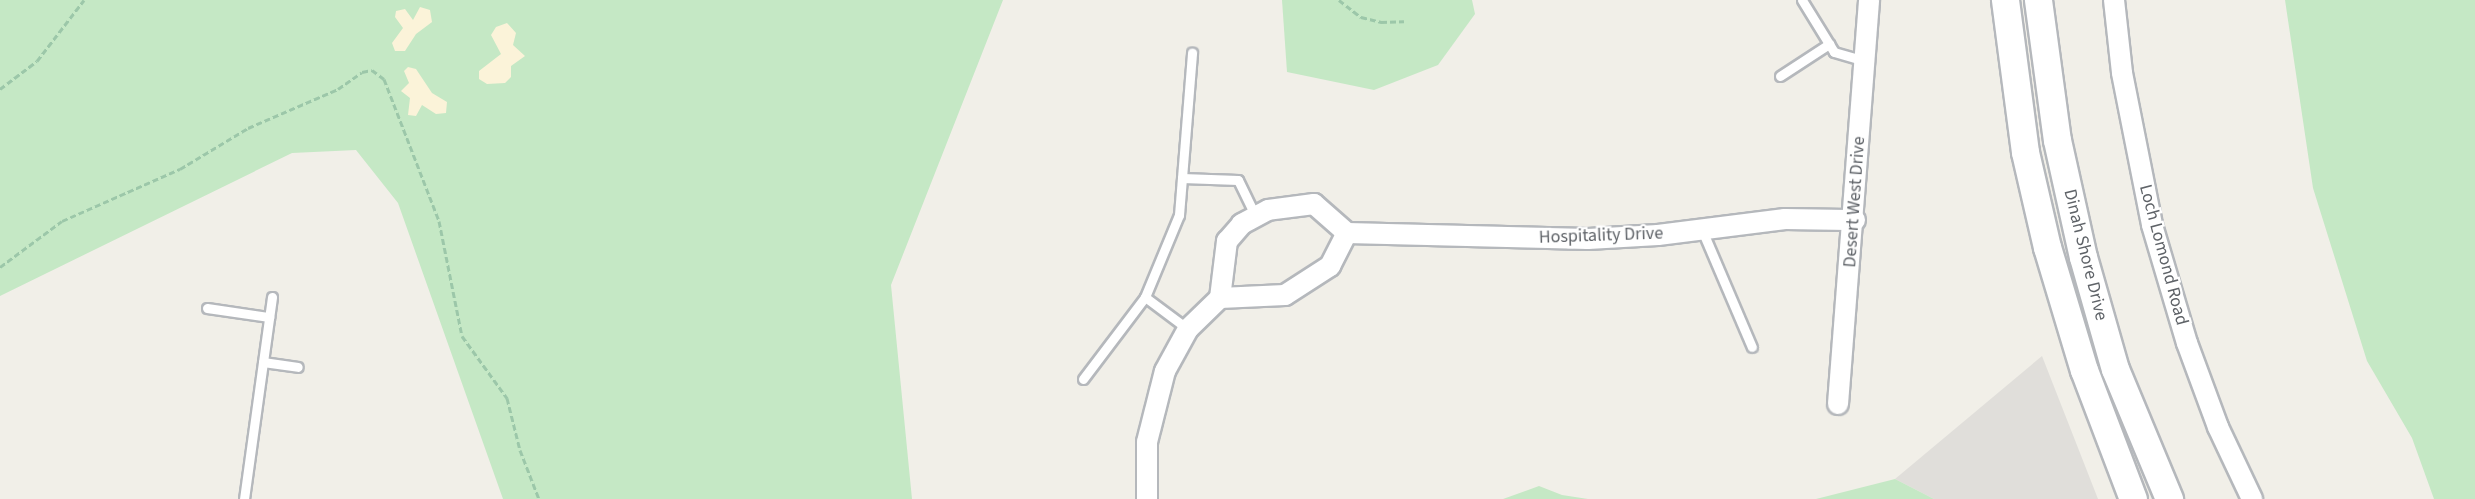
<!DOCTYPE html>
<style>
body{margin:0}
#map{position:relative;width:2475px;height:499px;overflow:hidden;background:#f1efe8;font-family:"Source Sans 3",sans-serif}
div>[style]{position:absolute}
.industrial>*{inset:0;background:#e0deda}
.green>*{inset:0;background:#c5e8c5}
.sand>*{inset:0;background:#fbf3d9}
.path>*{height:3px;margin-top:-1.5px;transform-origin:0;background:repeating-linear-gradient(90deg,#9cc7a9 0 6px,transparent 0 9px)}
.roads{filter:drop-shadow(2px 0 #b5b8bc) drop-shadow(-2px 0 #b5b8bc) drop-shadow(0 2px #b5b8bc) drop-shadow(0 -2px #b5b8bc)}
.service>*{height:9px;margin:-4.5px;padding:0 4.5px;transform-origin:4.5px;border-radius:4.5px;background:#fff}
.minor>*{height:20px;margin:-10px;padding:0 10px;transform-origin:10px;border-radius:10px;background:#fff}
.secondary>*{height:27px;margin:-13.5px;padding:0 13.5px;transform-origin:13.5px;border-radius:13.5px;background:#fff}
span{translate:-50% -50%;white-space:nowrap;text-align:center;line-height:1.15;-webkit-text-stroke:4.5px #fff;paint-order:stroke}
.street-label{font-size:18px;color:#5f6368}
</style>
<div id="map">
<div class="industrial">
<i style="clip-path:polygon(2042px 356px,2098px 499px,1934px 499px,1895px 479px)"></i>
</div>
<div class="green">
<i style="clip-path:polygon(0 0,1003px 0,891px 285px,912px 499px,503px 499px,398px 203px,356px 150px,292px 153px,0 296px)"></i>
<i style="clip-path:polygon(1282px 0,1472px 0,1475px 14px,1438px 65px,1374px 90px,1287px 72px)"></i>
<i style="clip-path:polygon(2285px 0,2475px 0,2475px 499px,2434px 499px,2412px 438px,2367px 361px,2313px 188px)"></i>
<i style="clip-path:polygon(1895px 479px,1934px 499px,1816px 499px)"></i>
<i style="clip-path:polygon(1539px 486px,1562px 495px,1588px 499px,1503px 499px)"></i>
</div>
<div class="sand">
<i style="clip-path:polygon(420px 7px,430px 10px,432px 22px,416px 34px,405px 51px,395px 51px,392px 43px,403px 28px,395px 17px,396px 11px,405px 9px,413px 20px)"></i>
<i style="clip-path:polygon(507px 23px,516px 33px,513px 45px,525px 56px,511px 66px,511px 77px,505px 83px,487px 84px,479px 79px,479px 71px,501px 54px,491px 35px,496px 27px)"></i>
<i style="clip-path:polygon(408px 67px,416px 69px,432px 93px,447px 102px,446px 113px,436px 114px,422px 105px,416px 116px,408px 115px,410px 98px,401px 91px,409px 83px,404px 71px)"></i>
</div>
<div class="path">
<i style="left:1339px;top:0;width:28px;rotate:38deg"></i>
<i style="left:1361px;top:17px;width:21px;rotate:14deg"></i>
<i style="left:1381px;top:22px;width:23px;rotate:-2deg"></i>
<i style="left:0;top:89px;width:46px;rotate:-37.1deg"></i>
<i style="left:37px;top:61px;width:77px;rotate:-52.4deg"></i>
<i style="left:0;top:267px;width:77px;rotate:-36.6deg"></i>
<i style="left:62px;top:221px;width:129px;rotate:-23.8deg"></i>
<i style="left:180px;top:169px;width:79px;rotate:-31.1deg"></i>
<i style="left:248px;top:128px;width:98px;rotate:-23.4deg"></i>
<i style="left:338px;top:89px;width:29px;rotate:-35deg"></i>
<i style="left:362px;top:72px;width:10px;rotate:-11deg"></i>
<i style="left:372px;top:70px;width:15px;rotate:37deg"></i>
<i style="left:384px;top:79px;width:152px;rotate:68.8deg"></i>
<i style="left:439px;top:221px;width:117px;rotate:78.7deg"></i>
<i style="left:462px;top:336px;width:77px;rotate:54deg"></i>
<i style="left:507px;top:398px;width:54px;rotate:76deg"></i>
<i style="left:520px;top:450px;width:53px;rotate:68.8deg"></i>
</div>
<div class="roads">
<div class="service">
<i style="left:1802px;top:0;width:61px;rotate:58.4deg"></i>
<i style="left:1834px;top:52px;width:32px;rotate:16deg"></i>
<i style="left:1780px;top:76px;width:59px;rotate:-33.1deg"></i>
<i style="left:1182px;top:178px;width:56px;rotate:2deg"></i>
<i style="left:1238px;top:180px;width:41px;rotate:64.1deg"></i>
<i style="left:1702px;top:230px;width:127px;rotate:66.9deg"></i>
<i style="left:1145px;top:297px;width:54px;rotate:36.7deg"></i>
<i style="left:207px;top:308px;width:63px;rotate:8.3deg"></i>
<i style="left:263px;top:362px;width:35px;rotate:8deg"></i>
<i style="left:1083px;top:379px;width:103px;rotate:-52.9deg"></i>
<i style="left:1145px;top:297px;width:89px;rotate:-67.5deg"></i>
<i style="left:1179px;top:215px;width:163px;rotate:-85.4deg"></i>
<i style="left:244px;top:499px;width:204px;rotate:-82.1deg"></i>
</div>
<div class="minor">
<i style="left:2114px;top:0;width:73px;rotate:83.7deg"></i>
<i style="left:2122px;top:73px;width:155px;rotate:78.8deg"></i>
<i style="left:2152px;top:225px;width:123px;rotate:73.5deg"></i>
<i style="left:2187px;top:343px;width:90px;rotate:69.7deg"></i>
<i style="left:2218px;top:427px;width:80px;rotate:64.7deg"></i>
<i style="left:1347px;top:233px;width:241px;rotate:1.4deg"></i>
<i style="left:1588px;top:239px;width:70px;rotate:-3.3deg"></i>
<i style="left:1658px;top:235px;width:128px;rotate:-7.2deg"></i>
<i style="left:1785px;top:219px;width:70px;rotate:0.8deg"></i>
<i style="left:1838px;top:404px;width:405px;rotate:-85.6deg"></i>
<i style="left:1147px;top:499px;width:57px;rotate:-90deg"></i>
<i style="left:1147px;top:442px;width:73px;rotate:-75.8deg"></i>
<i style="left:1165px;top:371px;width:48px;rotate:-61.3deg"></i>
<i style="left:1188px;top:329px;width:45px;rotate:-44.1deg"></i>
<i style="left:1220px;top:298px;width:65px;rotate:-2.6deg"></i>
<i style="left:1285px;top:295px;width:54px;rotate:-32.8deg"></i>
<i style="left:1330px;top:266px;width:37px;rotate:-63deg"></i>
<i style="left:1347px;top:233px;width:44px;rotate:-138.7deg"></i>
<i style="left:1314px;top:204px;width:46px;rotate:172.6deg"></i>
<i style="left:1268px;top:210px;width:30px;rotate:152deg"></i>
<i style="left:1242px;top:224px;width:23px;rotate:131deg"></i>
<i style="left:1227px;top:241px;width:57px;rotate:97deg"></i>
</div>
<div class="secondary">
<i style="left:2005px;top:0;width:153px;rotate:82.5deg"></i>
<i style="left:2025px;top:152px;width:98px;rotate:77deg"></i>
<i style="left:2047px;top:247px;width:128px;rotate:73.3deg"></i>
<i style="left:2084px;top:370px;width:138px;rotate:69.2deg"></i>
<i style="left:2038px;top:0;width:141px;rotate:82.3deg"></i>
<i style="left:2057px;top:140px;width:120px;rotate:77.5deg"></i>
<i style="left:2083px;top:257px;width:116px;rotate:74.1deg"></i>
<i style="left:2115px;top:369px;width:141px;rotate:67.4deg"></i>
</div>
</div>
<div class="street-label">
<span style="left:1855px;top:202px;rotate:-86deg">Desert West Drive</span>
<span style="left:1601px;top:236px;rotate:-2deg">Hospitality Drive</span>
<span style="left:2085px;top:255px;rotate:76deg">Dinah Shore Drive</span>
<span style="left:2163px;top:255px;rotate:75deg">Loch Lomond Road</span>
</div>
</div>
